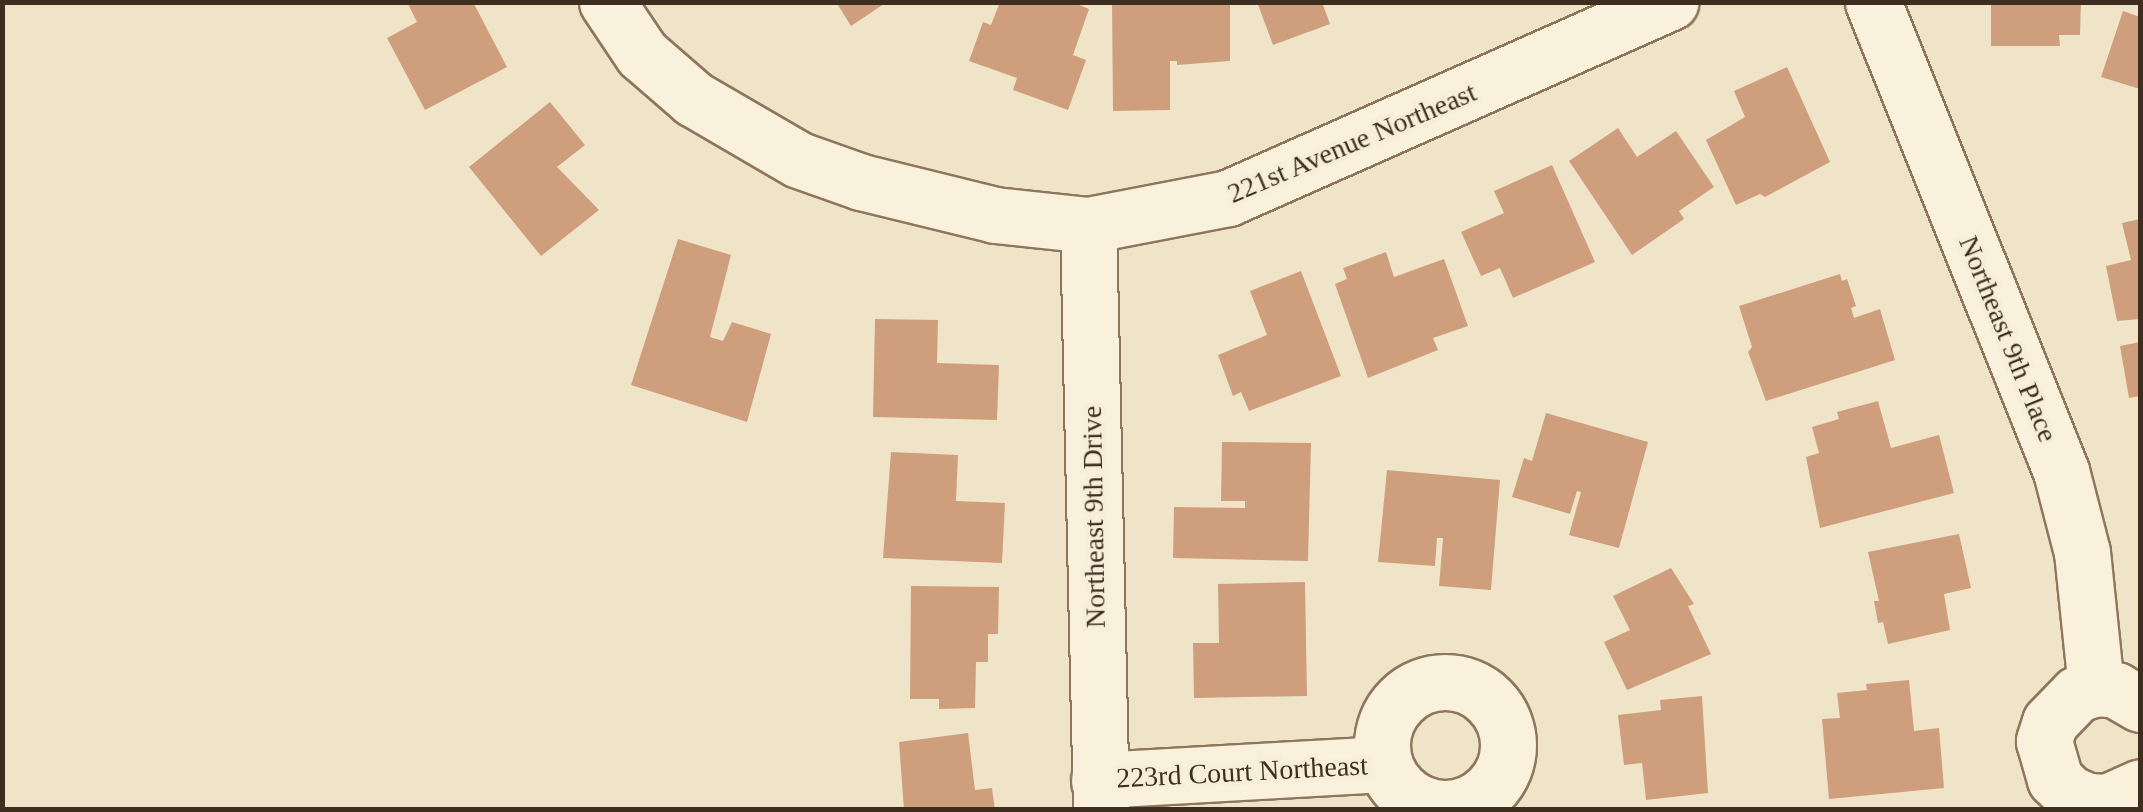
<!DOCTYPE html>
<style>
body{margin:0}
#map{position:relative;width:2143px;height:812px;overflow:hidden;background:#f0e4c8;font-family:Georgia,serif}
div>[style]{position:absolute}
.building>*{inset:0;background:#cf9f7d}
.roads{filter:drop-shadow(2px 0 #8d765c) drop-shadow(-2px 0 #8d765c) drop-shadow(0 2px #8d765c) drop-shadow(0 -2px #8d765c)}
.minor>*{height:55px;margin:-27.5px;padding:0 27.5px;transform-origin:27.5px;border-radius:27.5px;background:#faf1dc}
.minor>.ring{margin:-27.5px;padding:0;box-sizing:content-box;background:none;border:55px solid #faf1dc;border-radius:50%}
span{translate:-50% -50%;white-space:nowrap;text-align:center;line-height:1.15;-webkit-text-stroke:8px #f7eed8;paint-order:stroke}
.street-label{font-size:28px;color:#3d2e20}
.frame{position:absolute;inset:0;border:5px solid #3d2e20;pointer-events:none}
</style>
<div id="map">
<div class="building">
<i style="clip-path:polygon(407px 2px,473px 2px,507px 67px,425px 110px,387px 38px,417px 22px)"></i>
<i style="clip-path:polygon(836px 2px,887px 2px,851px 26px)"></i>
<i style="clip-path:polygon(1000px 2px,1072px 2px,1089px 9px,1073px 55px,1086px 60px,1068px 110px,1013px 90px,1017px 78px,969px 61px,983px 22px,991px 25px)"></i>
<i style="clip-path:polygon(1112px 2px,1230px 2px,1230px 61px,1177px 65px,1177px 61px,1170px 61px,1170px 110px,1113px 111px)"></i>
<i style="clip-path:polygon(1257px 2px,1322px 2px,1330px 24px,1273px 45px)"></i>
<i style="clip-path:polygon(1991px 2px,2081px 2px,2080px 35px,2059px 35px,2060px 46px,1991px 46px)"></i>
<i style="clip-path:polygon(2123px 11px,2140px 17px,2140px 89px,2101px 77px)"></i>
<i style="clip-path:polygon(1787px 67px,1830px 162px,1765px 197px,1760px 194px,1736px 205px,1706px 140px,1745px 117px,1734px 91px)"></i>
<i style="clip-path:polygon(550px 102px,585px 145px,557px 167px,599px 210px,541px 256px,469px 167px)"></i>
<i style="clip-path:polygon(1618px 128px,1637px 157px,1676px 131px,1714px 187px,1679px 211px,1684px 219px,1632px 255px,1569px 161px)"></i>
<i style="clip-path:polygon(1552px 165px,1595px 262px,1513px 298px,1500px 268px,1481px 276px,1461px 232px,1504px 213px,1494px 191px)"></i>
<i style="clip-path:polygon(2140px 219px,2140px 319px,2117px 321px,2106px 266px,2131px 260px,2122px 223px)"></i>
<i style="clip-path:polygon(678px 239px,731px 255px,710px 337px,723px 341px,732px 322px,771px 334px,747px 422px,631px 385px)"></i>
<i style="clip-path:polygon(1386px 252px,1394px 277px,1444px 259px,1468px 326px,1433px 338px,1438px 350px,1368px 378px,1335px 284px,1347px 279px,1343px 268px)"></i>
<i style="clip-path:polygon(1301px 271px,1341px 376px,1249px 411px,1241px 392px,1233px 396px,1218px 355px,1267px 335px,1250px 291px)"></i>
<i style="clip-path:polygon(1840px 274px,1842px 281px,1847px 279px,1856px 306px,1851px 308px,1854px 318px,1880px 309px,1895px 360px,1766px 401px,1748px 352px,1752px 347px,1739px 306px)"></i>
<i style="clip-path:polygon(875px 319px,938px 320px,937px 363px,999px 365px,997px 420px,873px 417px)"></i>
<i style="clip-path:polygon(2140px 342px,2140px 396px,2129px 398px,2120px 346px)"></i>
<i style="clip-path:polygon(1878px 401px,1891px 448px,1939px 435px,1954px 493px,1820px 528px,1806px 457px,1819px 453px,1812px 427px,1839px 419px,1837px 412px)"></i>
<i style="clip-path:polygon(1546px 413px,1648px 442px,1619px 548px,1569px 535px,1581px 492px,1577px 491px,1570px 514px,1512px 497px,1524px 458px,1532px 461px)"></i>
<i style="clip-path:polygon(1222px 442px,1311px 443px,1308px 561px,1173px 558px,1174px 507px,1245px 508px,1245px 501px,1221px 501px)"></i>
<i style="clip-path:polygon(891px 452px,958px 455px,956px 501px,1005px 503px,1002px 563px,883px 558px)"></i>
<i style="clip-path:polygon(1387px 470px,1500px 480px,1491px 590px,1439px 586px,1443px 538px,1437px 538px,1435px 566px,1378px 562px)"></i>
<i style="clip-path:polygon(1959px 534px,1971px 588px,1944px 594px,1950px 630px,1888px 644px,1883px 622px,1878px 623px,1874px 601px,1879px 601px,1868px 552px)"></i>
<i style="clip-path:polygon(1671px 568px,1694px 604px,1688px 606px,1711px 654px,1627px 690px,1604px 642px,1630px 630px,1613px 596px)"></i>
<i style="clip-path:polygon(1305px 582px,1307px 696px,1194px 698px,1193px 643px,1219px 643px,1218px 584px)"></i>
<i style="clip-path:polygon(911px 586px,999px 587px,998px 634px,988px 634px,988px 662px,976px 662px,975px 708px,939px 709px,939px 699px,910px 699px)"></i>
<i style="clip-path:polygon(1909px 680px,1914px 731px,1939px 728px,1944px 788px,1829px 799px,1822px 719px,1840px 718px,1837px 693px,1867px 690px,1866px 684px)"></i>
<i style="clip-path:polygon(1702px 696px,1708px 793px,1646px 800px,1642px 763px,1624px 765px,1618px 715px,1661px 710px,1660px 700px)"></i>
<i style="clip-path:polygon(968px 733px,975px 790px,992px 788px,995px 810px,904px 810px,899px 742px)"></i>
</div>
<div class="roads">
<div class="minor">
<i style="left:607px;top:2px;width:63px;rotate:56.1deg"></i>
<i style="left:642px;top:54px;width:69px;rotate:40.9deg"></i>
<i style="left:694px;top:99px;width:121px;rotate:30.2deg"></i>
<i style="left:799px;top:160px;width:66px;rotate:19.5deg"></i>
<i style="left:861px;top:182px;width:138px;rotate:13.8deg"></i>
<i style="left:995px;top:215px;width:94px;rotate:6.1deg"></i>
<i style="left:1088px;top:225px;width:143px;rotate:-10.9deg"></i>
<i style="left:1228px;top:198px;width:484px;rotate:-23.9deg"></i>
<i style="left:1873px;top:2px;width:505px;rotate:68.16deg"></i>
<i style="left:2061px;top:471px;width:84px;rotate:75.5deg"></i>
<i style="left:2082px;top:552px;width:137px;rotate:84.1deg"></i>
<i style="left:1088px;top:225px;width:585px;rotate:88.73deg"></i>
<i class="ring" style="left:1382px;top:682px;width:71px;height:71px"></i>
<i style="left:2140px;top:704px;width:28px;rotate:-150deg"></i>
<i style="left:2116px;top:690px;width:20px;rotate:-174deg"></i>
<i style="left:2096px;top:688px;width:20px;rotate:162deg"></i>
<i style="left:2077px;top:694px;width:39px;rotate:134deg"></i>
<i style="left:2050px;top:722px;width:20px;rotate:108deg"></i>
<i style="left:2044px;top:741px;width:40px;rotate:74deg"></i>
<i style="left:2055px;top:779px;width:20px;rotate:45deg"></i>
<i style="left:2069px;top:793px;width:21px;rotate:23deg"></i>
<i style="left:2088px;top:801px;width:19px;rotate:3deg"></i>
<i style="left:2107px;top:802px;width:36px;rotate:-24deg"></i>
<i style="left:1099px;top:780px;width:285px;rotate:-3.2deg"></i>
</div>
</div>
<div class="street-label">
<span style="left:1352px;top:143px;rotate:-23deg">221st Avenue Northeast</span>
<span style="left:2008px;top:339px;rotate:68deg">Northeast 9th Place</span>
<span style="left:1094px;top:517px;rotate:-91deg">Northeast 9th Drive</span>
<span style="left:1242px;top:772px;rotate:-3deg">223rd Court Northeast</span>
</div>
<div class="frame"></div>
</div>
